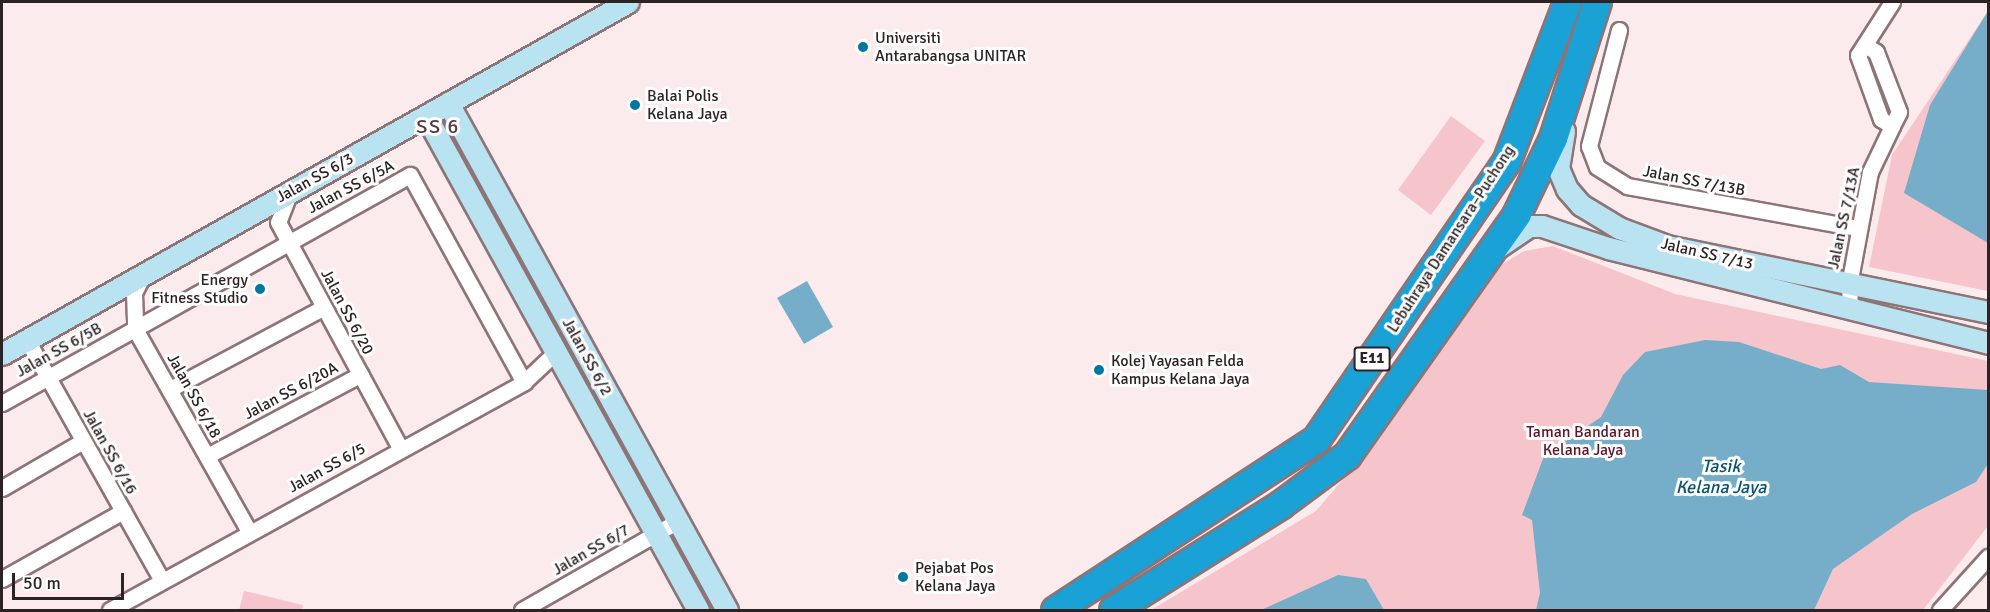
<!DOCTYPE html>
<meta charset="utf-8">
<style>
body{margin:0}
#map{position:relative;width:1990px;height:612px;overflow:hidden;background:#fcebed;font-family:Signika,sans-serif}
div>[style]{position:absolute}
.green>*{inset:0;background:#f6c5cb}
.water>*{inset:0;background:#76aeca}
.roads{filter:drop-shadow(2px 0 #8d7477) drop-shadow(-2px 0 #8d7477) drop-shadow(0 2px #8d7477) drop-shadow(0 -2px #8d7477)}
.street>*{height:15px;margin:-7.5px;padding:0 7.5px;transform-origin:7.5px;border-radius:7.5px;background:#fff}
.secondary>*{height:21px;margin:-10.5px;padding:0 10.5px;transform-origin:10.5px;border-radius:10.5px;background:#bae3f2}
.highway>*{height:27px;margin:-13.5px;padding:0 13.5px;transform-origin:13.5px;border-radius:13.5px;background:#1aa1d5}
.dots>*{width:16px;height:16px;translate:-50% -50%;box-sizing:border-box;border:3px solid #fdfdfd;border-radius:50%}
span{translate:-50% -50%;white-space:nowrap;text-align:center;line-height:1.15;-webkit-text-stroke:6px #fdfdfd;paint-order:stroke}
.shield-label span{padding:2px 4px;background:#fdfdfd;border:2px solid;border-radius:4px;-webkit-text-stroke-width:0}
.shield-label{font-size:15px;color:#2d2325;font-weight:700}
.poi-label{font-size:16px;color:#2d2325}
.left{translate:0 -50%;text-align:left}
.right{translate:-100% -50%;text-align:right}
.street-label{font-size:16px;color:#2d2325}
.park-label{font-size:16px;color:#5d1729}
.water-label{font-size:18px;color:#0b5572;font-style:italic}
.quarter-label{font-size:20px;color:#513b3e;letter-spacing:1.5px}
.frame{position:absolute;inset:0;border:3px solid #2d2325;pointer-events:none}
.scale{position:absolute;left:12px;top:573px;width:112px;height:27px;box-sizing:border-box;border:3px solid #2d2325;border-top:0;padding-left:8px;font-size:18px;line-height:21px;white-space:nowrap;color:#2d2325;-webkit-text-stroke:4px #fdfdfd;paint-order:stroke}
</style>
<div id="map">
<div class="green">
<i style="clip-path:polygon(1988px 11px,1988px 291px,1869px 267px,1892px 155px)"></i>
<i style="clip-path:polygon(1451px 116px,1485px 141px,1431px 215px,1398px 190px)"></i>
<i style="clip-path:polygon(1553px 246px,1675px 294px,1988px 361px,1988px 526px,1923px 610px,1151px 610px,1316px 511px,1374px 443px,1501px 265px,1524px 251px)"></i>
<i style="clip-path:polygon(244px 591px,303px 605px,302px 610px,239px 610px)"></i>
</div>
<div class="water">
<i style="clip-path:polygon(1988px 11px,1988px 243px,1904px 193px,1930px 105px)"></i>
<i style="clip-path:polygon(807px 281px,833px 327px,804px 344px,777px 298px)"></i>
<i style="clip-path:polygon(1705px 340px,1739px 342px,1821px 369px,1840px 365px,1869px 382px,1988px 390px,1988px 464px,1976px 482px,1912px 514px,1833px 569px,1814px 610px,1536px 610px,1540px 593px,1532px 520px,1522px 515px,1544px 456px,1601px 417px,1623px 375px,1645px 352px)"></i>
<i style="clip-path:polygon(1338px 575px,1366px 579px,1384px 610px,1261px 610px)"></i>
</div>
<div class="roads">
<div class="street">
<i style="left:1619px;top:30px;width:120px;rotate:104.5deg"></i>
<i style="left:1589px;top:146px;width:22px;rotate:69deg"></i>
<i style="left:1597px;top:167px;width:36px;rotate:32deg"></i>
<i style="left:1627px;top:186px;width:235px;rotate:10.3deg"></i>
<i style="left:1865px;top:45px;width:13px;rotate:32deg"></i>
<i style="left:1876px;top:52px;width:64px;rotate:69deg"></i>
<i style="left:1899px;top:112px;width:16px;rotate:117deg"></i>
<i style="left:1892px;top:126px;width:13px;rotate:-148deg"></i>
<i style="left:1881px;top:119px;width:68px;rotate:-109.8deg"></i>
<i style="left:1858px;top:55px;width:63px;rotate:-57.3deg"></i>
<i style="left:289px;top:194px;width:30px;rotate:111deg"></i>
<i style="left:278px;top:222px;width:257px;rotate:61.6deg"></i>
<i style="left:143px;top:275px;width:20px;rotate:117deg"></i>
<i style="left:134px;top:293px;width:36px;rotate:88deg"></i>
<i style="left:135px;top:329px;width:232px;rotate:60.6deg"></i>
<i style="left:1850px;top:310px;width:25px;rotate:-92deg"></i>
<i style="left:1849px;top:285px;width:115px;rotate:-79.5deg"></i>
<i style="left:1870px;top:172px;width:51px;rotate:-64.4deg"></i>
<i style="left:27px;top:340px;width:276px;rotate:60.7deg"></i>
<i style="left:170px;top:389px;width:174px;rotate:-28deg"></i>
<i style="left:2px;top:403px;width:467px;rotate:-29.2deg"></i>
<i style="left:410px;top:175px;width:236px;rotate:61.2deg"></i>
<i style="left:207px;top:456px;width:174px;rotate:-28deg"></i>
<i style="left:2px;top:488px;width:94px;rotate:-30.1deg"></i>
<i style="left:2px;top:579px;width:139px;rotate:-29.3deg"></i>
<i style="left:110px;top:610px;width:473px;rotate:-28.8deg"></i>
<i style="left:524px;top:382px;width:44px;rotate:-43.2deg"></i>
<i style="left:522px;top:610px;width:180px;rotate:-29.7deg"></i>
<i style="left:1940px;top:610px;width:72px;rotate:-47.8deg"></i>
</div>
<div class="secondary">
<i style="left:448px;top:103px;width:579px;rotate:61.18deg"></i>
<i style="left:426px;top:116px;width:564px;rotate:61.16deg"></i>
<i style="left:1564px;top:131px;width:37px;rotate:99deg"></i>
<i style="left:1558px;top:168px;width:23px;rotate:67deg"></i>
<i style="left:1567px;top:189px;width:21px;rotate:49deg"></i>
<i style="left:1581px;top:205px;width:44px;rotate:31.2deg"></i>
<i style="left:1619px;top:228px;width:51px;rotate:20.6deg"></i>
<i style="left:1667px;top:246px;width:328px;rotate:11.6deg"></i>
<i style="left:1498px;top:247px;width:37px;rotate:-34deg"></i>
<i style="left:1529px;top:226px;width:13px"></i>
<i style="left:1542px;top:226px;width:70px;rotate:18.4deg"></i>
<i style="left:1608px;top:248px;width:392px;rotate:14deg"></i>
<i style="left:2px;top:354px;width:718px;rotate:-29.35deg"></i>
</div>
<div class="highway">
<i style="left:1055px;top:610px;width:312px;rotate:-33.2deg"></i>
<i style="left:1316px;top:439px;width:336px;rotate:-55.6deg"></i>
<i style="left:1506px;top:162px;width:171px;rotate:-69.1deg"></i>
<i style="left:1113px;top:610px;width:199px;rotate:-32.2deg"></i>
<i style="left:1281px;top:504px;width:82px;rotate:-36.6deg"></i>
<i style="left:1347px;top:455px;width:294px;rotate:-54.8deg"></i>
<i style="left:1516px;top:215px;width:85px;rotate:-64.3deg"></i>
<i style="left:1553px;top:138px;width:143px;rotate:-72.1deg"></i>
</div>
</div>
<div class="dots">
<i style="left:863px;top:47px;background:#0177a0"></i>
<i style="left:635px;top:105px;background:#0177a0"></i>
<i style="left:260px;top:289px;background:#0177a0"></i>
<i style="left:1099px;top:370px;background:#0177a0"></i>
<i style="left:903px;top:577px;background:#0177a0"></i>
</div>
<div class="shield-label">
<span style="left:1372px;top:359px">E11</span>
</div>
<div class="poi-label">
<span class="left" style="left:875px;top:47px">Universiti<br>Antarabangsa UNITAR</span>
<span class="left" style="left:647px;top:105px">Balai Polis<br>Kelana Jaya</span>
<span class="right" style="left:248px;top:289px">Energy<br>Fitness Studio</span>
<span class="left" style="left:1111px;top:370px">Kolej Yayasan Felda<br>Kampus Kelana Jaya</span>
<span class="left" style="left:915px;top:577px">Pejabat Pos<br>Kelana Jaya</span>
</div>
<div class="street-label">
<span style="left:315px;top:178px;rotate:-29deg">Jalan SS 6/3</span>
<span style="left:1694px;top:181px;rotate:11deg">Jalan SS 7/13B</span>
<span style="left:351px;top:187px;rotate:-28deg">Jalan SS 6/5A</span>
<span style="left:1844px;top:218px;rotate:-78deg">Jalan SS 7/13A</span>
<span style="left:1451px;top:239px;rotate:-57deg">Lebuhraya Damansara–Puchong</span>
<span style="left:1707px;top:254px;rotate:13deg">Jalan SS 7/13</span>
<span style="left:347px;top:312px;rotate:62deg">Jalan SS 6/20</span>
<span style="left:59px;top:350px;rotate:-29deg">Jalan SS 6/5B</span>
<span style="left:587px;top:357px;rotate:61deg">Jalan SS 6/2</span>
<span style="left:291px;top:391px;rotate:-28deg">Jalan SS 6/20A</span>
<span style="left:194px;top:396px;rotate:61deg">Jalan SS 6/18</span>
<span style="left:110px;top:452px;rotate:61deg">Jalan SS 6/16</span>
<span style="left:327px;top:468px;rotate:-29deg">Jalan SS 6/5</span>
<span style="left:591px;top:550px;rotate:-30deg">Jalan SS 6/7</span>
</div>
<div class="park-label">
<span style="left:1583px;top:441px">Taman Bandaran<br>Kelana Jaya</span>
</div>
<div class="water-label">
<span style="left:1721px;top:477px">Tasik<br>Kelana Jaya</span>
</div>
<div class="quarter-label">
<span style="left:438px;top:126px">SS 6</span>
</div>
<div class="frame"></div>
<div class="scale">50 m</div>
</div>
